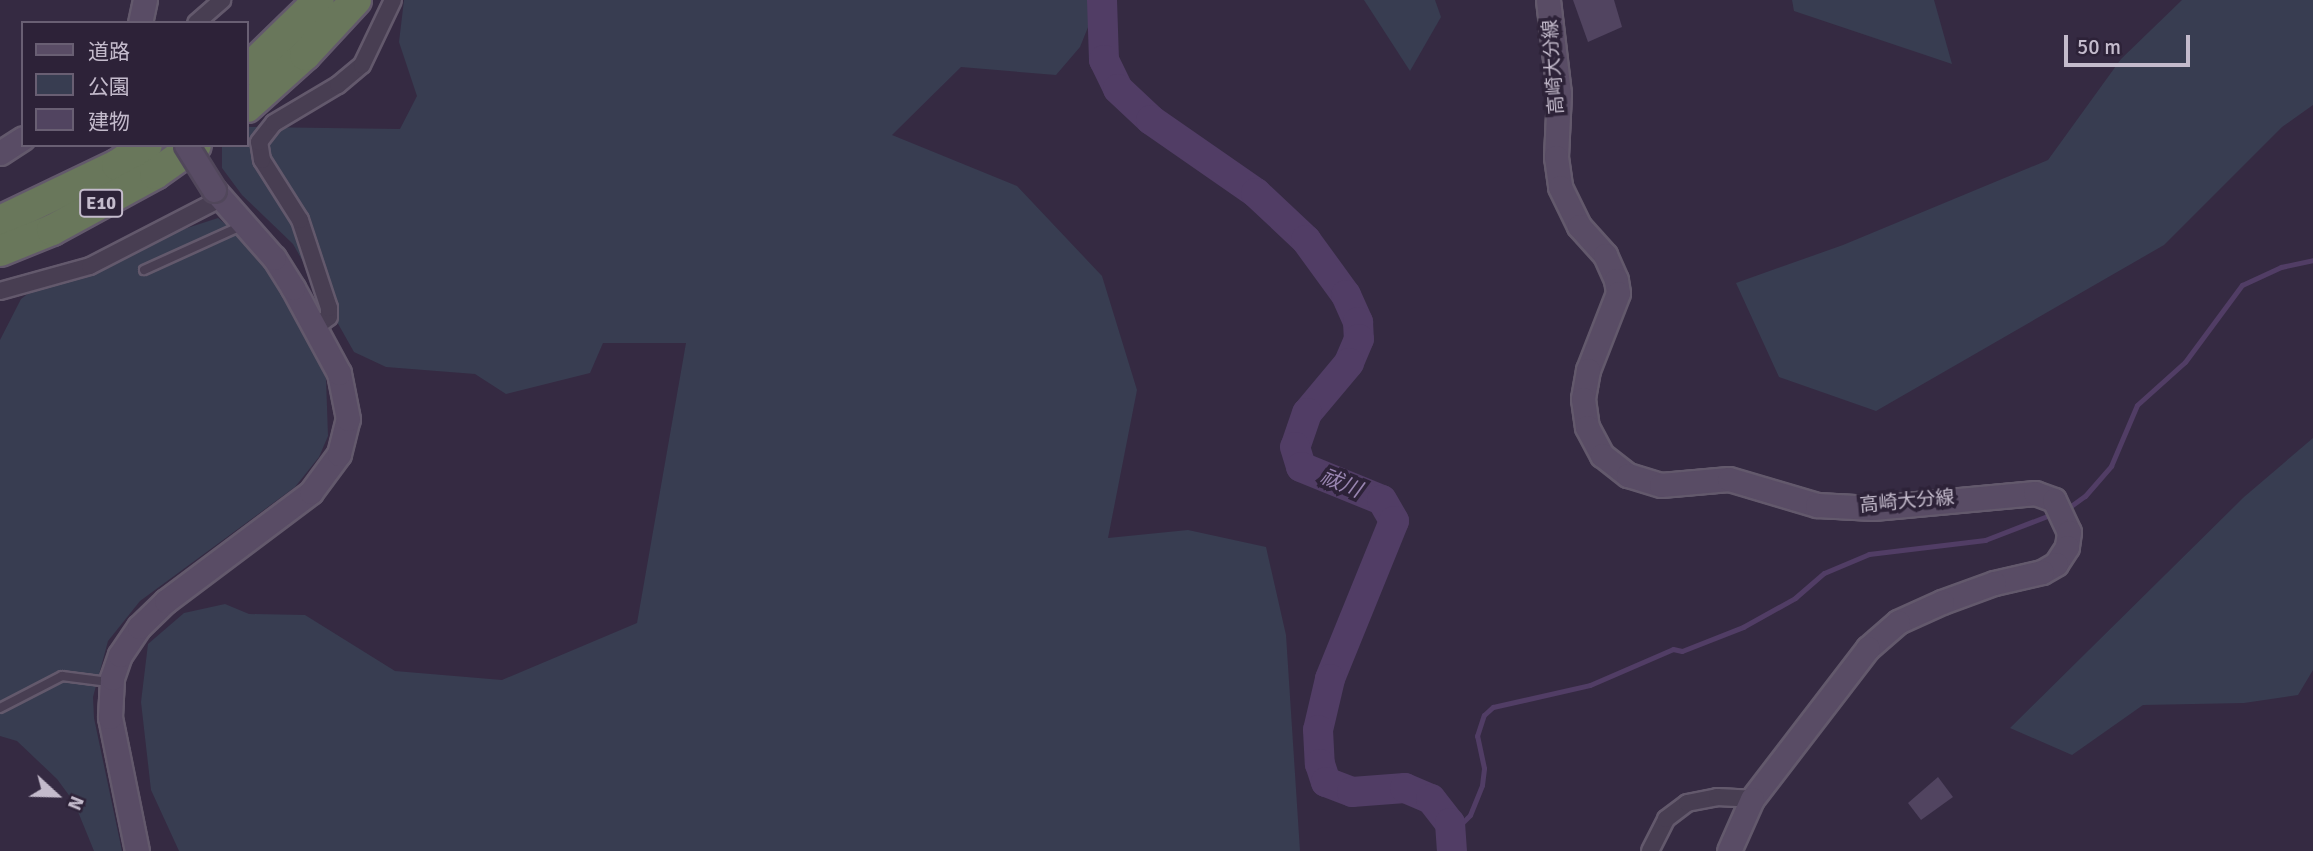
<!DOCTYPE html>
<meta charset="utf-8">
<style>
body{margin:0}
#map{position:relative;width:2313px;height:851px;overflow:hidden;background:#352a42;font-family:Signika,"Noto Sans JP",sans-serif}
div>[style]{position:absolute}
.green>*{inset:0;background:#383d51}
.stream>*{height:5px;margin:-2.5px;padding:0 2.5px;transform-origin:2.5px;border-radius:2.5px;background:#513d65}
.river>*{height:30px;margin:-15px;padding:0 15px;transform-origin:15px;border-radius:15px;background:#513d65}
.building>*{inset:0;background:#514460}
.roads{filter:drop-shadow(2px 0 #63596c) drop-shadow(-2px 0 #63596c) drop-shadow(0 2px #63596c) drop-shadow(0 -2px #63596c)}
.lane>*{height:8px;margin:-4px;padding:0 4px;transform-origin:4px;border-radius:4px;background:#483e52}
.street>*{height:16px;margin:-8px;padding:0 8px;transform-origin:8px;border-radius:8px;background:#483e52}
.secondary>*{height:23px;margin:-11.5px;padding:0 11.5px;transform-origin:11.5px;border-radius:11.5px;background:#594c65}
.highway>*{height:30px;margin:-15px;padding:0 15px;transform-origin:15px;border-radius:15px;background:#69775b}
.bridges{filter:drop-shadow(2px 0 #51475b) drop-shadow(-2px 0 #51475b) drop-shadow(0 2px #51475b) drop-shadow(0 -2px #51475b)}
.secondary-bridge>*{height:23px;margin:-11.5px;padding:0 11.5px;transform-origin:11.5px;border-radius:11.5px;background:#594c65}
span{translate:-50% -50%;white-space:nowrap;text-align:center;line-height:1.15;-webkit-text-stroke:7px #2d2238;paint-order:stroke}
.shield-label span{padding:2px 5px;background:#2d2238;border:2px solid;border-radius:5px;-webkit-text-stroke-width:0}
.shield-label{font-size:18px;color:#c4bbcc;font-weight:700}
.street-label{font-size:19px;color:#c4bbcc}
.water-label{font-size:21px;color:#9985b1;font-style:italic}
.legend{position:absolute;left:21px;top:21px;width:228px;height:126px;box-sizing:border-box;background:#2d2238;border:2px solid #695f73;margin:0;padding:9px 12px;list-style:none;font-size:21px;color:#c4bbcc}
.legend li{display:flex;align-items:center;gap:14px;height:35px}
.legend b{width:35px;border:2px solid #695f73}
.north{position:absolute;left:21px;top:760px;width:70px;height:70px;-webkit-text-stroke:5px #2d2238;paint-order:stroke;rotate:112deg;font-size:19px;font-weight:700;line-height:28px;text-align:center;color:#c4bbcc}
.north::after{content:'';display:block;margin:auto;width:24px;height:32px;background:#c4bbcc;clip-path:polygon(50% 0,100% 100%,50% 72%,0 100%)}
.scale{position:absolute;left:2064px;top:35px;width:126px;height:32px;box-sizing:border-box;border:4px solid #c4bbcc;border-top:0;padding-left:9px;font-size:21px;line-height:24px;white-space:nowrap;color:#c4bbcc;-webkit-text-stroke:5px #2d2238;paint-order:stroke}
</style>
<div id="map">
<div class="green">
<i style="clip-path:polygon(404px 0,1099px 0,1080px 47px,1056px 75px,961px 67px,892px 135px,1017px 186px,1102px 276px,1137px 390px,1108px 538px,1188px 530px,1266px 547px,1286px 635px,1300px 851px,179px 851px,151px 790px,141px 702px,148px 644px,184px 613px,225px 604px,249px 614px,305px 615px,395px 671px,502px 680px,637px 623px,686px 343px,603px 343px,590px 373px,506px 394px,475px 374px,386px 367px,354px 352px,293px 244px,242px 195px,222px 168px,222px 145px,247px 145px,248px 127px,400px 129px,417px 96px,399px 42px)"></i>
<i style="clip-path:polygon(1364px 0,1435px 0,1441px 17px,1410px 71px)"></i>
<i style="clip-path:polygon(1792px 0,1934px 0,1952px 64px,1794px 11px)"></i>
<i style="clip-path:polygon(2182px 0,2313px 0,2313px 105px,2282px 127px,2164px 245px,1876px 411px,1779px 377px,1736px 283px,1843px 245px,2048px 160px,2121px 59px)"></i>
<i style="clip-path:polygon(218px 218px,246px 241px,274px 275px,315px 343px,326px 378px,328px 436px,319px 457px,295px 487px,140px 601px,108px 641px,93px 697px,94px 718px,122px 851px,94px 851px,74px 802px,57px 779px,17px 741px,0 736px,0 340px,21px 299px,34px 289px,99px 269px,178px 231px)"></i>
<i style="clip-path:polygon(2313px 438px,2313px 670px,2298px 695px,2244px 703px,2143px 705px,2072px 755px,2010px 728px,2244px 497px)"></i>
</div>
<div class="stream">
<i style="left:2064px;top:511px;width:26px;rotate:-36deg"></i>
<i style="left:2085px;top:496px;width:40px;rotate:-49deg"></i>
<i style="left:2111px;top:466px;width:66px;rotate:-66.9deg"></i>
<i style="left:2137px;top:405px;width:64px;rotate:-41.9deg"></i>
<i style="left:2185px;top:362px;width:96px;rotate:-53.5deg"></i>
<i style="left:2242px;top:285px;width:43px;rotate:-24.8deg"></i>
<i style="left:2281px;top:267px;width:33px;rotate:-12deg"></i>
<i style="left:1450px;top:835px;width:28px;rotate:-45deg"></i>
<i style="left:1470px;top:815px;width:32px;rotate:-68deg"></i>
<i style="left:1482px;top:785px;width:17px;rotate:-83deg"></i>
<i style="left:1484px;top:768px;width:33px;rotate:-102deg"></i>
<i style="left:1477px;top:736px;width:22px;rotate:-72deg"></i>
<i style="left:1484px;top:715px;width:12px;rotate:-42deg"></i>
<i style="left:1493px;top:707px;width:99px;rotate:-12.8deg"></i>
<i style="left:1590px;top:685px;width:90px;rotate:-23.4deg"></i>
<i style="left:1673px;top:649px;width:9px;rotate:13deg"></i>
<i style="left:1682px;top:651px;width:66px;rotate:-21.5deg"></i>
<i style="left:1743px;top:627px;width:60px;rotate:-29.1deg"></i>
<i style="left:1795px;top:598px;width:38px;rotate:-41deg"></i>
<i style="left:1824px;top:573px;width:49px;rotate:-22.9deg"></i>
<i style="left:1869px;top:554px;width:117px;rotate:-6.9deg"></i>
<i style="left:1985px;top:540px;width:75px;rotate:-21.1deg"></i>
</div>
<div class="river">
<i style="left:1102px;top:0;width:60px;rotate:88.1deg"></i>
<i style="left:1104px;top:60px;width:32px;rotate:64deg"></i>
<i style="left:1118px;top:89px;width:45px;rotate:43.2deg"></i>
<i style="left:1151px;top:120px;width:128px;rotate:34.8deg"></i>
<i style="left:1256px;top:193px;width:69px;rotate:43.2deg"></i>
<i style="left:1306px;top:240px;width:68px;rotate:54deg"></i>
<i style="left:1346px;top:295px;width:30px;rotate:66deg"></i>
<i style="left:1358px;top:322px;width:17px;rotate:87deg"></i>
<i style="left:1359px;top:339px;width:26px;rotate:113deg"></i>
<i style="left:1349px;top:363px;width:65px;rotate:130deg"></i>
<i style="left:1307px;top:413px;width:36px;rotate:109deg"></i>
<i style="left:1295px;top:447px;width:21px;rotate:73deg"></i>
<i style="left:1301px;top:467px;width:87px;rotate:22.2deg"></i>
<i style="left:1382px;top:500px;width:24px;rotate:60deg"></i>
<i style="left:1394px;top:521px;width:170px;rotate:112.1deg"></i>
<i style="left:1330px;top:679px;width:52px;rotate:103.2deg"></i>
<i style="left:1318px;top:730px;width:34px;rotate:87deg"></i>
<i style="left:1320px;top:764px;width:19px;rotate:72deg"></i>
<i style="left:1326px;top:782px;width:28px;rotate:21deg"></i>
<i style="left:1352px;top:792px;width:53px;rotate:-4.3deg"></i>
<i style="left:1405px;top:788px;width:28px;rotate:23deg"></i>
<i style="left:1431px;top:799px;width:31px;rotate:52deg"></i>
<i style="left:1450px;top:823px;width:28px;rotate:86deg"></i>
</div>
<div class="building">
<i style="clip-path:polygon(1573px 0,1614px 0,1622px 27px,1588px 42px)"></i>
<i style="clip-path:polygon(1938px 777px,1953px 797px,1921px 820px,1908px 803px)"></i>
</div>
<div class="roads">
<div class="lane">
<i style="left:144px;top:270px;width:107px;rotate:-24.4deg"></i>
<i style="left:0;top:708px;width:70px;rotate:-27.3deg"></i>
<i style="left:62px;top:676px;width:47px;rotate:7.3deg"></i>
</div>
<div class="street">
<i style="left:196px;top:23px;width:35px;rotate:-41deg"></i>
<i style="left:0;top:291px;width:93px;rotate:-15.5deg"></i>
<i style="left:90px;top:266px;width:146px;rotate:-27.3deg"></i>
<i style="left:316px;top:327px;width:16px;rotate:-38deg"></i>
<i style="left:329px;top:317px;width:9px;rotate:-90deg"></i>
<i style="left:329px;top:308px;width:93px;rotate:-108.2deg"></i>
<i style="left:300px;top:220px;width:71px;rotate:-122.3deg"></i>
<i style="left:262px;top:160px;width:18px;rotate:-99deg"></i>
<i style="left:259px;top:142px;width:24px;rotate:-52deg"></i>
<i style="left:274px;top:123px;width:74px;rotate:-30.7deg"></i>
<i style="left:338px;top:85px;width:31px;rotate:-40deg"></i>
<i style="left:362px;top:65px;width:72px;rotate:-64.5deg"></i>
<i style="left:1650px;top:851px;width:36px;rotate:-63deg"></i>
<i style="left:1666px;top:819px;width:26px;rotate:-37deg"></i>
<i style="left:1687px;top:803px;width:31px;rotate:-11deg"></i>
<i style="left:1717px;top:797px;width:35px;rotate:3deg"></i>
</div>
<div class="secondary">
<i style="left:1548px;top:0;width:94px;rotate:83.3deg"></i>
<i style="left:1559px;top:93px;width:64px;rotate:92.7deg"></i>
<i style="left:1556px;top:157px;width:30px;rotate:82deg"></i>
<i style="left:1560px;top:187px;width:43px;rotate:64deg"></i>
<i style="left:1579px;top:226px;width:39px;rotate:48deg"></i>
<i style="left:1605px;top:255px;width:27px;rotate:66deg"></i>
<i style="left:1616px;top:280px;width:13px;rotate:81deg"></i>
<i style="left:1618px;top:293px;width:83px;rotate:111.3deg"></i>
<i style="left:1588px;top:370px;width:29px;rotate:100deg"></i>
<i style="left:1583px;top:399px;width:28px;rotate:82deg"></i>
<i style="left:1587px;top:427px;width:32px;rotate:62deg"></i>
<i style="left:1602px;top:455px;width:33px;rotate:38deg"></i>
<i style="left:1628px;top:475px;width:34px;rotate:17deg"></i>
<i style="left:1661px;top:485px;width:68px;rotate:-5deg"></i>
<i style="left:1729px;top:479px;width:92px;rotate:16.5deg"></i>
<i style="left:1817px;top:505px;width:56px;rotate:3.1deg"></i>
<i style="left:1873px;top:508px;width:163px;rotate:-5.3deg"></i>
<i style="left:2035px;top:493px;width:20px;rotate:20deg"></i>
<i style="left:2054px;top:500px;width:35px;rotate:65deg"></i>
<i style="left:2069px;top:532px;width:15px;rotate:98deg"></i>
<i style="left:2067px;top:547px;width:20px;rotate:123deg"></i>
<i style="left:2056px;top:564px;width:16px;rotate:150deg"></i>
<i style="left:2042px;top:572px;width:49px;rotate:167.1deg"></i>
<i style="left:1994px;top:583px;width:55px;rotate:159.9deg"></i>
<i style="left:1942px;top:602px;width:48px;rotate:155.6deg"></i>
<i style="left:1898px;top:622px;width:40px;rotate:139deg"></i>
<i style="left:1868px;top:648px;width:190px;rotate:127.5deg"></i>
<i style="left:1752px;top:799px;width:57px;rotate:113.9deg"></i>
<i style="left:140px;top:23px;width:24px;rotate:-78deg"></i>
<i style="left:0;top:153px;width:27px;rotate:-33deg"></i>
<i style="left:137px;top:851px;width:137px;rotate:-101.4deg"></i>
<i style="left:110px;top:717px;width:39px;rotate:-87deg"></i>
<i style="left:112px;top:678px;width:24px;rotate:-71deg"></i>
<i style="left:120px;top:655px;width:34px;rotate:-56deg"></i>
<i style="left:139px;top:627px;width:37px;rotate:-44deg"></i>
<i style="left:166px;top:601px;width:181px;rotate:-36.9deg"></i>
<i style="left:311px;top:492px;width:47px;rotate:-53.6deg"></i>
<i style="left:339px;top:454px;width:36px;rotate:-76deg"></i>
<i style="left:348px;top:419px;width:47px;rotate:-101.1deg"></i>
<i style="left:339px;top:373px;width:97px;rotate:-118.4deg"></i>
<i style="left:293px;top:288px;width:36px;rotate:-122deg"></i>
<i style="left:274px;top:258px;width:91px;rotate:-131.4deg"></i>
</div>
<div class="highway">
<i style="left:247px;top:70px;width:100px;rotate:-44.2deg"></i>
<i style="left:247px;top:107px;width:78px;rotate:-41.9deg"></i>
<i style="left:305px;top:55px;width:75px;rotate:-47.2deg"></i>
<i style="left:0;top:221px;width:130px;rotate:-25.6deg"></i>
<i style="left:117px;top:165px;width:36px;rotate:-34deg"></i>
<i style="left:0;top:251px;width:56px;rotate:-22deg"></i>
<i style="left:52px;top:230px;width:117px;rotate:-28.5deg"></i>
<i style="left:155px;top:174px;width:50px;rotate:-35.3deg"></i>
</div>
</div>
<div class="bridges">
<div class="secondary-bridge">
<i style="left:186px;top:145px;width:53px;rotate:58.1deg"></i>
</div>
</div>
<div class="shield-label">
<span style="left:101px;top:203px">E10</span>
</div>
<div class="street-label">
<span style="left:1554px;top:67px;rotate:-94deg">高崎大分線</span>
<span style="left:1907px;top:502px;rotate:-5deg">高崎大分線</span>
</div>
<div class="water-label">
<span style="left:1341px;top:483px;rotate:22deg">祓川</span>
</div>
<ul class="legend">
<li><b style="height:9px;background:#594c65"></b>道路</li>
<li><b style="height:19px;background:#383d51"></b>公園</li>
<li><b style="height:19px;background:#514460"></b>建物</li>
</ul>
<div class="north">N</div>
<div class="scale">50 m</div>
</div>
